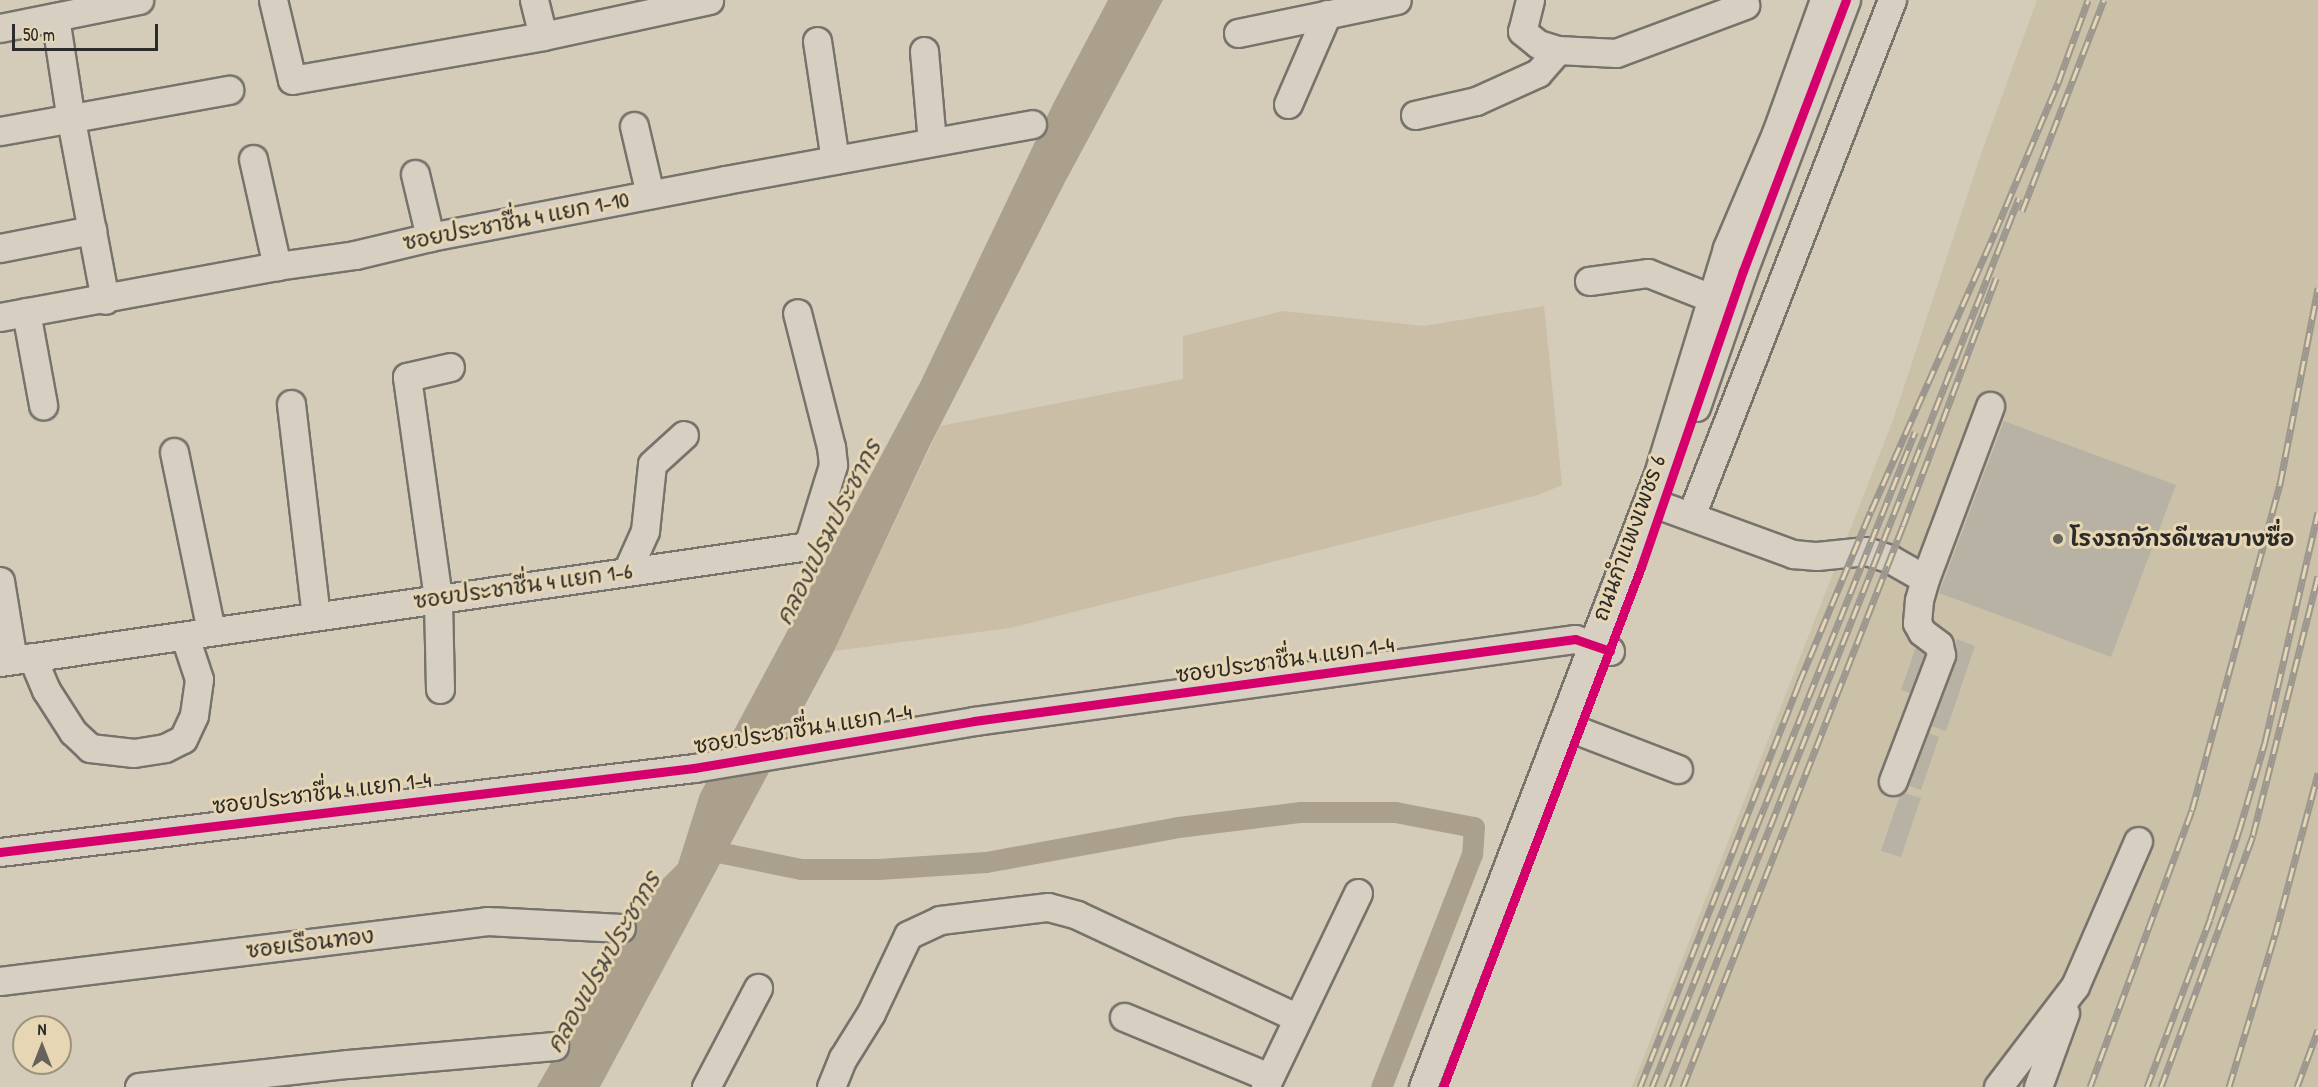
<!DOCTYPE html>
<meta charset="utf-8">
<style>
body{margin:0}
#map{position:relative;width:2318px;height:1087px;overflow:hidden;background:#d4cbb9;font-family:"Patrick Hand","Playpen Sans Thai",sans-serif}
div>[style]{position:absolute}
.built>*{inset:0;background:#cbc0a8}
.green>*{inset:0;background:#cabea7}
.water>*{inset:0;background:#aaa08c}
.canal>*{height:21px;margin:-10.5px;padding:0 10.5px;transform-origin:10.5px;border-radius:10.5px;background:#aaa08c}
.building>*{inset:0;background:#b8b2a5}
.roads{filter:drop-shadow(2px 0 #77736b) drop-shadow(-2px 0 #77736b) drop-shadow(0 2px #77736b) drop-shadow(0 -2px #77736b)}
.minor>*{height:27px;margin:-13.5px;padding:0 13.5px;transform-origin:13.5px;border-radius:13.5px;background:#d6cfc2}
.rail>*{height:7px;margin-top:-3.5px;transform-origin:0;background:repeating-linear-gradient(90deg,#e7d6b3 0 14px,#9c978e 0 28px);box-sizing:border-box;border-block:2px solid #9c978e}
.cycleway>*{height:9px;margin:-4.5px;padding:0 4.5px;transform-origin:4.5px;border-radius:4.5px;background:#d6006c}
.dots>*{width:16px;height:16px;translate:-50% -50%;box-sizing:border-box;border:3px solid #e7d6b3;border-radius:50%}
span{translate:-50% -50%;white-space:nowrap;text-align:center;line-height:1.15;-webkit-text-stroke:6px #e7d6b3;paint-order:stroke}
.street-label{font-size:22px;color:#2b2b2b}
.poi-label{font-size:22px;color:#2b2b2b;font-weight:700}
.left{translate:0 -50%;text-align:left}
.water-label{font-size:24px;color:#46443e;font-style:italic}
.north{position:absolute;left:12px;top:1015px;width:60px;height:60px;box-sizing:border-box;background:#e7d6b3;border:2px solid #9c927d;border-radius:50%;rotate:0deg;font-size:16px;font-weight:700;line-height:24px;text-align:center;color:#2b2b2b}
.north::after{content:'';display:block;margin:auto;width:21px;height:27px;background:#66635d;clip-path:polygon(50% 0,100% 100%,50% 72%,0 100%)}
.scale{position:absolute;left:12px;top:24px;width:146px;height:27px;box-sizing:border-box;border:3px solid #2b2b2b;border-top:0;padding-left:8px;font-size:18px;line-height:21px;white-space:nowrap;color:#2b2b2b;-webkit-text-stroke:4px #e7d6b3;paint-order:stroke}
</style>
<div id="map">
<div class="built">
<i style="clip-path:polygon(2037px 0,2318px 0,2318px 1087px,1632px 1087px,1893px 420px,1982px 151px)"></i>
</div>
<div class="green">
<i style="clip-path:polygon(1544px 306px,1562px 485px,1538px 495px,1010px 628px,834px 651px,940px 426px,1183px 379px,1183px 336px,1283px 311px,1424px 326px)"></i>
</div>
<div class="water">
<i style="clip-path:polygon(1108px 0,1163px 0,1065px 182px,930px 445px,834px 651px,600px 1087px,537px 1087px,649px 893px,678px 864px,700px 794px,921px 381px,1053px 104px)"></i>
</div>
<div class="canal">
<i style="left:698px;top:848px;width:105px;rotate:11.5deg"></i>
<i style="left:801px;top:869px;width:77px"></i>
<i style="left:878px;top:869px;width:108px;rotate:-3.7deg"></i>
<i style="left:986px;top:862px;width:195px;rotate:-10.3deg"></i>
<i style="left:1178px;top:827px;width:124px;rotate:-7deg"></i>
<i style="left:1301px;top:812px;width:94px"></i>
<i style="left:1395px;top:812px;width:80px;rotate:10.8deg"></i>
<i style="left:1474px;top:827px;width:27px;rotate:94deg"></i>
<i style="left:1472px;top:854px;width:250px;rotate:111.3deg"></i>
</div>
<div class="building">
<i style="clip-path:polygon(2004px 421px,2176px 485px,2111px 657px,1939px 593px)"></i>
<i style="clip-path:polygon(1957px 639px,1975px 646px,1946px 731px,1928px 725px)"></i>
<i style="clip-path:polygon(1918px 641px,1934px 647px,1918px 696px,1901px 690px)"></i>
<i style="clip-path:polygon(1919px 730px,1939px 737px,1921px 790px,1901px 783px)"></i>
<i style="clip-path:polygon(1901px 792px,1921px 798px,1901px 857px,1881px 851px)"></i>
</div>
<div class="roads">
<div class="minor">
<i style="left:273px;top:0;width:82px;rotate:76.6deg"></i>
<i style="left:292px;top:80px;width:255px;rotate:-9.9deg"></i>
<i style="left:543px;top:36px;width:170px;rotate:-12.2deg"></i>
<i style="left:534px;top:0;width:37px;rotate:76deg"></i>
<i style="left:1530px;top:0;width:32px;rotate:104deg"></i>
<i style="left:1522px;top:31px;width:21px;rotate:39deg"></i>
<i style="left:1538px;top:44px;width:21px;rotate:17deg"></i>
<i style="left:1558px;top:50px;width:58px;rotate:3deg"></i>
<i style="left:1616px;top:53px;width:138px;rotate:-20.4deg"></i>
<i style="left:55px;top:17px;width:104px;rotate:81.2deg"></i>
<i style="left:71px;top:120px;width:183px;rotate:79.3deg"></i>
<i style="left:0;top:28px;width:142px;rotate:-11.4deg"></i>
<i style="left:1238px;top:33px;width:162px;rotate:-11.7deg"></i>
<i style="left:817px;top:41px;width:120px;rotate:81.4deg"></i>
<i style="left:924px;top:51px;width:91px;rotate:85deg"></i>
<i style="left:1288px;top:104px;width:98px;rotate:-66.6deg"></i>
<i style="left:1415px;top:115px;width:63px;rotate:-12.9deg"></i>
<i style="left:1476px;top:101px;width:68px;rotate:-24.3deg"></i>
<i style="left:1538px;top:73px;width:30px;rotate:-49deg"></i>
<i style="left:634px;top:126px;width:70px;rotate:76.8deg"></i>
<i style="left:0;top:131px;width:233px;rotate:-10.2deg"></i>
<i style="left:253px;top:159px;width:110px;rotate:77.4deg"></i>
<i style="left:415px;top:174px;width:65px;rotate:76.6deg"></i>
<i style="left:0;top:248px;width:94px;rotate:-11.1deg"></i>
<i style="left:1589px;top:281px;width:60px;rotate:-7.7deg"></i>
<i style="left:1648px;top:273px;width:68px;rotate:21.6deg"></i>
<i style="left:26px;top:312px;width:95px;rotate:79.6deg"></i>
<i style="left:0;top:317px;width:282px;rotate:-10.4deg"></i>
<i style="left:277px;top:266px;width:79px;rotate:-8deg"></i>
<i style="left:355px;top:255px;width:77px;rotate:-13.5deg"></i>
<i style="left:430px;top:237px;width:300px;rotate:-10.9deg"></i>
<i style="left:725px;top:180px;width:312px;rotate:-10.3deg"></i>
<i style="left:291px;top:404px;width:213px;rotate:83.3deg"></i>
<i style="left:1696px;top:407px;width:144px;rotate:-70.9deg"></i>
<i style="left:1743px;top:271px;width:290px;rotate:-69.2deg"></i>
<i style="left:174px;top:452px;width:182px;rotate:78.3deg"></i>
<i style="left:1662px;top:506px;width:140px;rotate:20.1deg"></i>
<i style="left:1793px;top:554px;width:24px;rotate:5deg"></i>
<i style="left:1817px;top:556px;width:49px;rotate:-5.8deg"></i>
<i style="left:1866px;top:551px;width:25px;rotate:18deg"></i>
<i style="left:1890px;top:559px;width:40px;rotate:29.7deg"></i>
<i style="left:1925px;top:579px;width:22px;rotate:106deg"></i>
<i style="left:1919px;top:600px;width:23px;rotate:95deg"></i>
<i style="left:1917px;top:623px;width:10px;rotate:61deg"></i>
<i style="left:1922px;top:632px;width:21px;rotate:37deg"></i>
<i style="left:1939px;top:645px;width:10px;rotate:79deg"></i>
<i style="left:1941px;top:655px;width:135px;rotate:110.9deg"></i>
<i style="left:1691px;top:516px;width:554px;rotate:-68.72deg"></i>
<i style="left:627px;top:571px;width:44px;rotate:-65.8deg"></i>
<i style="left:645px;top:531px;width:67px;rotate:-84deg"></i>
<i style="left:652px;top:464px;width:43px;rotate:-42.2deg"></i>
<i style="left:1925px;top:579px;width:185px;rotate:-69.4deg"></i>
<i style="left:0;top:581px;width:80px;rotate:80.7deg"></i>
<i style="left:32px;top:657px;width:36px;rotate:67deg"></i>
<i style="left:46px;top:690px;width:50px;rotate:57.3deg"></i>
<i style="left:73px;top:732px;width:23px;rotate:43deg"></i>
<i style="left:90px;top:748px;width:44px;rotate:6.5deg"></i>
<i style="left:134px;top:753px;width:31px;rotate:-9deg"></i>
<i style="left:165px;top:748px;width:20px;rotate:-27deg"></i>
<i style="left:183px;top:739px;width:26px;rotate:-65deg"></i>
<i style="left:194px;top:715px;width:36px;rotate:-82deg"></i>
<i style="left:199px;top:679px;width:44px;rotate:-108.4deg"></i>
<i style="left:0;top:662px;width:816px;rotate:-8.17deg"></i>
<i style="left:808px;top:546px;width:85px;rotate:-72.8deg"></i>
<i style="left:833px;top:465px;width:18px;rotate:-96deg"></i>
<i style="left:831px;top:447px;width:138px;rotate:-104.2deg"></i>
<i style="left:440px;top:689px;width:91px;rotate:-91.3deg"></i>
<i style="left:438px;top:598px;width:223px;rotate:-98deg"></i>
<i style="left:407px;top:377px;width:44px;rotate:-13.1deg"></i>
<i style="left:1579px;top:731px;width:106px;rotate:21deg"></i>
<i style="left:0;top:852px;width:699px;rotate:-6.9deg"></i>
<i style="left:694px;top:768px;width:284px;rotate:-9.5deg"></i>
<i style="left:974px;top:721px;width:607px;rotate:-7.77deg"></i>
<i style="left:1575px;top:639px;width:37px;rotate:19deg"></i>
<i style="left:0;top:981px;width:491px;rotate:-7deg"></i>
<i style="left:487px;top:921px;width:134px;rotate:3deg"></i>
<i style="left:1124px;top:1017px;width:157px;rotate:22.5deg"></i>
<i style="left:139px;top:1087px;width:210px;rotate:-6.3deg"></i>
<i style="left:348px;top:1064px;width:207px;rotate:-5deg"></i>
<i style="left:706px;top:1087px;width:112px;rotate:-62.3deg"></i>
<i style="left:831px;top:1087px;width:31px;rotate:-68deg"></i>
<i style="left:843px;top:1058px;width:53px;rotate:-58.1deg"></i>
<i style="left:871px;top:1013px;width:86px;rotate:-64.6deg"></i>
<i style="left:908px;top:935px;width:35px;rotate:-25deg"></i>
<i style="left:940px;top:920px;width:109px;rotate:-6.9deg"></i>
<i style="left:1048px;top:907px;width:30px;rotate:15deg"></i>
<i style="left:1077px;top:915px;width:242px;rotate:25deg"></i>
<i style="left:1265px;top:1087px;width:215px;rotate:-64.4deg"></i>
<i style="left:1423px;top:1087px;width:657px;rotate:-69.03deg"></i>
<i style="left:1658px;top:474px;width:236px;rotate:-73deg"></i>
<i style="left:1727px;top:248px;width:125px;rotate:-66.9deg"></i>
<i style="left:1776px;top:133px;width:141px;rotate:-70.2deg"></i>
<i style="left:1998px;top:1087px;width:127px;rotate:-52.7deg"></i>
<i style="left:2075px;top:986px;width:158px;rotate:-66.5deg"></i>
<i style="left:2038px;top:1087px;width:79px;rotate:-70deg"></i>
</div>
</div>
<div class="rail">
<i style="left:2022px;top:211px;width:226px;rotate:-68.8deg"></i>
<i style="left:1640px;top:1087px;width:434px;rotate:-68.5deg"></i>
<i style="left:1799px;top:683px;width:186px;rotate:-67.3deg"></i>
<i style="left:1871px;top:511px;width:305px;rotate:-66deg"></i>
<i style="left:1995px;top:232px;width:162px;rotate:-67.1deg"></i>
<i style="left:2058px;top:83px;width:88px;rotate:-70.1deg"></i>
<i style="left:1652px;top:1087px;width:706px;rotate:-68.12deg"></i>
<i style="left:1667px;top:1087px;width:956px;rotate:-68.4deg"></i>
<i style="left:1683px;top:1087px;width:603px;rotate:-68.59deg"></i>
<i style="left:1903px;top:526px;width:265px;rotate:-69.4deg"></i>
<i style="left:2090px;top:1087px;width:295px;rotate:-69.8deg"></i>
<i style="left:2192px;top:810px;width:338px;rotate:-74.9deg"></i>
<i style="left:2280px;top:484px;width:200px;rotate:-79deg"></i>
<i style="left:2147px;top:1087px;width:179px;rotate:-69.4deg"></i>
<i style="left:2210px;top:919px;width:93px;rotate:-71.8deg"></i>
<i style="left:2239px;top:831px;width:93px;rotate:-73.7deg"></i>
<i style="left:2265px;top:742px;width:236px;rotate:-77deg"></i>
<i style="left:2161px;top:1087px;width:268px;rotate:-69.9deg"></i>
<i style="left:2253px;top:835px;width:267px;rotate:-75.9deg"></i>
<i style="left:2229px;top:1087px;width:159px;rotate:-73.2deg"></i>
<i style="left:2275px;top:935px;width:168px;rotate:-75.1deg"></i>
<i style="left:2297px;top:1087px;width:61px;rotate:-69.8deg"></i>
</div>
<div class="cycleway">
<i style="left:0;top:852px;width:699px;rotate:-6.9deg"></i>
<i style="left:694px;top:768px;width:284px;rotate:-9.5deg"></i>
<i style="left:974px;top:721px;width:607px;rotate:-7.77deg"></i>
<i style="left:1575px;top:639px;width:37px;rotate:19deg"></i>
<i style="left:1443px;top:1087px;width:556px;rotate:-69.15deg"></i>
<i style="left:1641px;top:567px;width:313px;rotate:-71deg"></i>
<i style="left:1743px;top:271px;width:290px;rotate:-69.2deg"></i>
</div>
<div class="dots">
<i style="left:2058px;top:539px;background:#66635d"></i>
</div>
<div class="street-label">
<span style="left:516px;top:221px;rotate:-11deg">ซอยประชาชื่น 4 แยก 1-10</span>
<span style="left:1629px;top:538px;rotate:-70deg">ถนนกำแพงเพชร 6</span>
<span style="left:523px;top:586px;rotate:-8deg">ซอยประชาชื่น 4 แยก 1-6</span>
<span style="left:1285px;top:660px;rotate:-8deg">ซอยประชาชื่น 4 แยก 1-4</span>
<span style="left:803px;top:729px;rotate:-9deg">ซอยประชาชื่น 4 แยก 1-4</span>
<span style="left:322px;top:793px;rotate:-7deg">ซอยประชาชื่น 4 แยก 1-4</span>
<span style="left:310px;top:943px;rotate:-7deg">ซอยเรือนทอง</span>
</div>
<div class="poi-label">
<span class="left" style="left:2070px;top:539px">โรงรถจักรดีเซลบางซื่อ</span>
</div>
<div class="water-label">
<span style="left:828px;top:532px;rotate:-63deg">คลองเปรมประชากร</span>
<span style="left:603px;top:962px;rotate:-60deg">คลองเปรมประชากร</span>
</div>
<div class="north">N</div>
<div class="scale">50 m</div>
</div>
